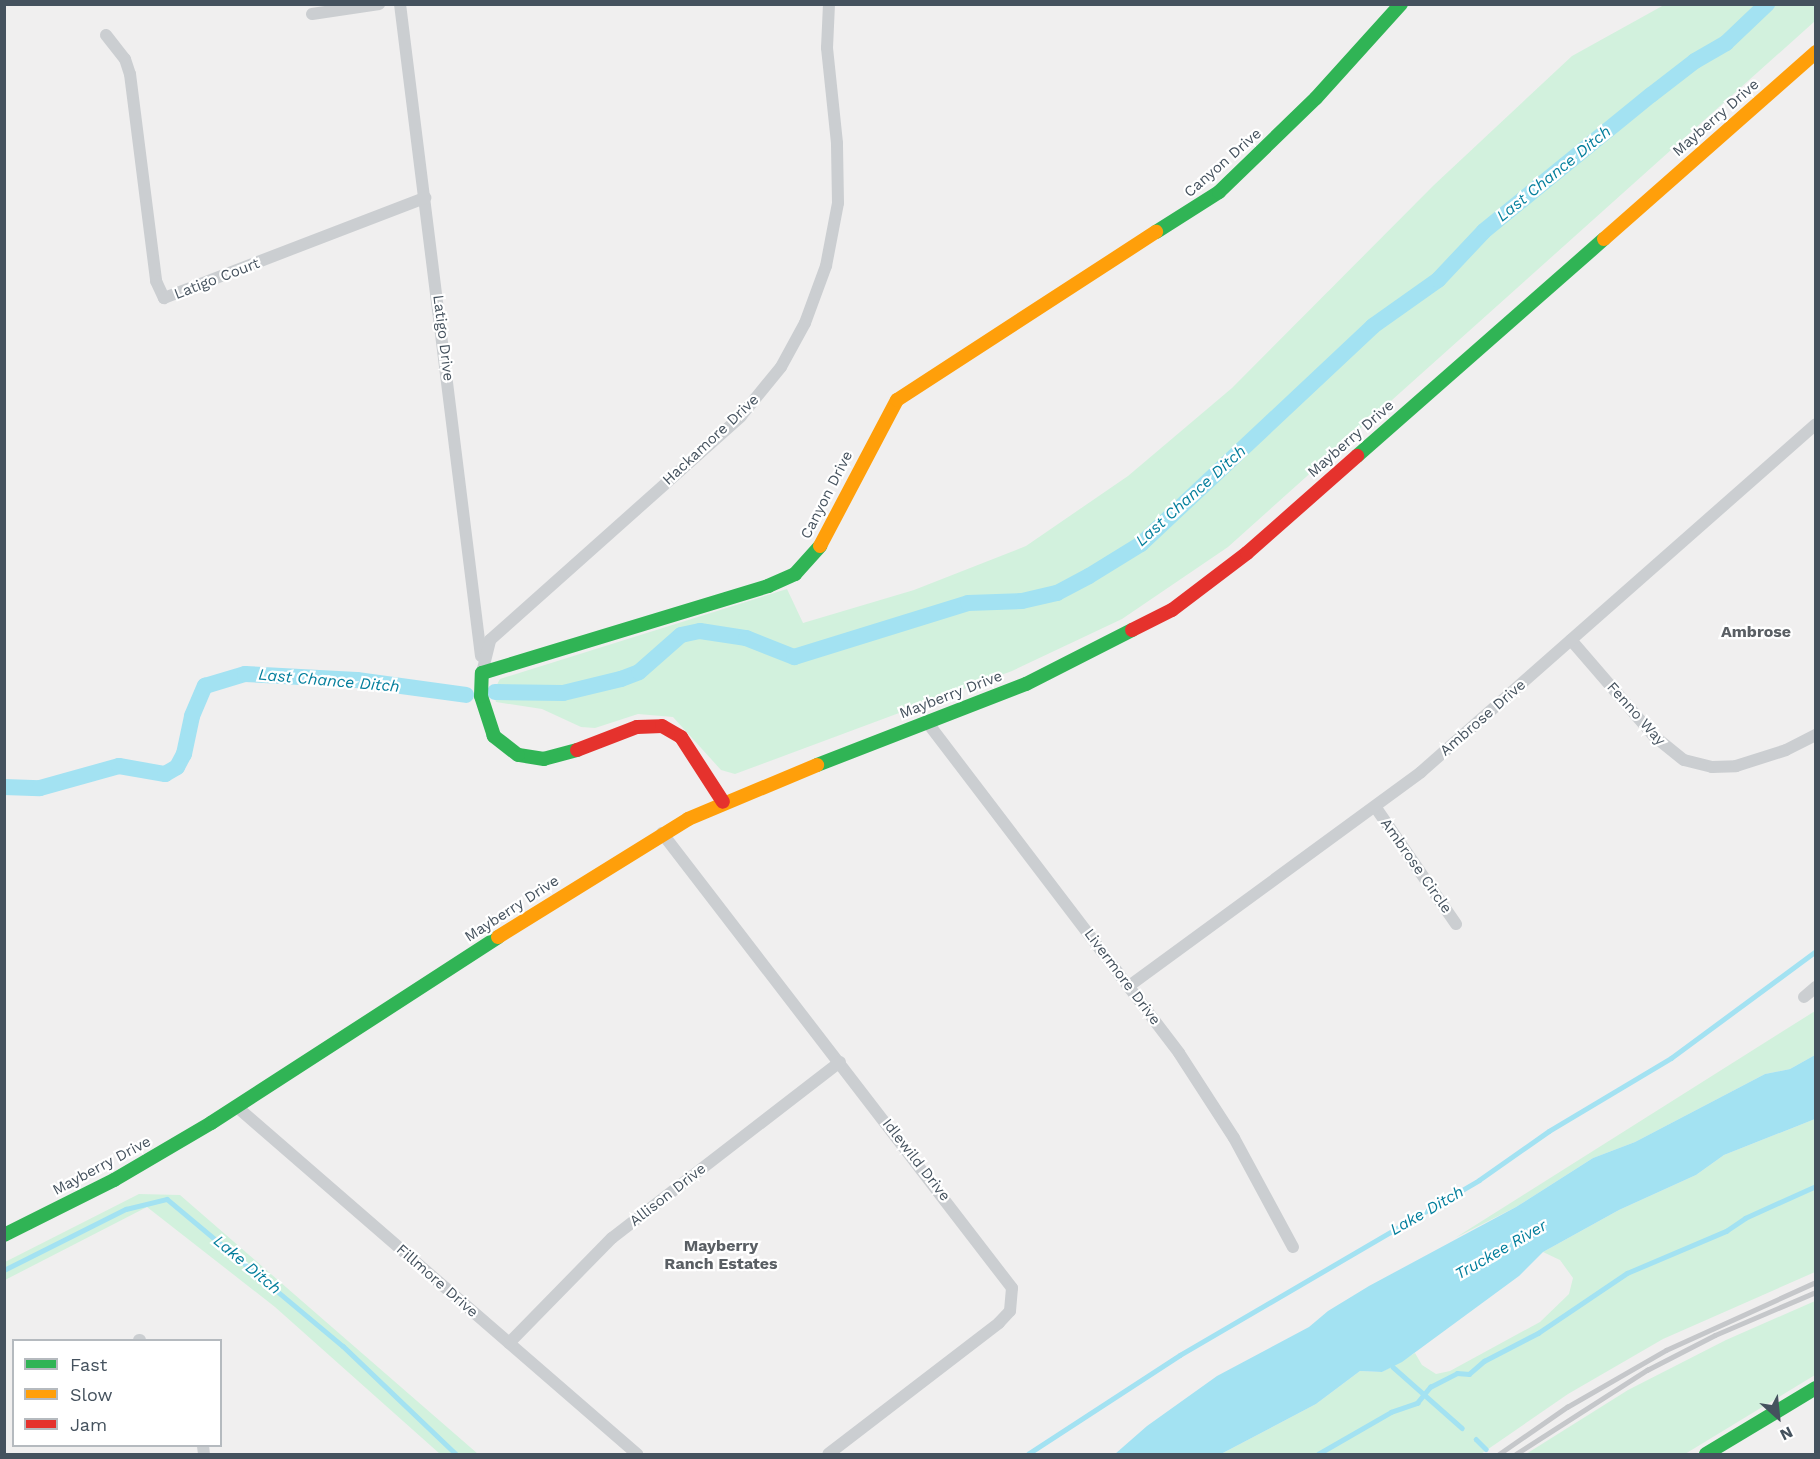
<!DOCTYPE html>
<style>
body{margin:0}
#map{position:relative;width:1820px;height:1459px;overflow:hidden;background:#f0efef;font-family:"Work Sans",sans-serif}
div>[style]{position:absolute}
.green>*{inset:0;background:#d2f1dd}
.water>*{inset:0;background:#a3e2f2}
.stream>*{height:4.5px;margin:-2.25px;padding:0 2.25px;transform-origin:2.25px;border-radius:2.25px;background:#a3e2f2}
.canal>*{height:16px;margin:-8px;padding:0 8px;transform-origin:8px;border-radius:8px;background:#a3e2f2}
.street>*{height:12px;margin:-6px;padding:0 6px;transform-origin:6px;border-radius:6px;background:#cbced1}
.fast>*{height:14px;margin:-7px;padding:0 7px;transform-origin:7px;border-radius:7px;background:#30b455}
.slow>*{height:14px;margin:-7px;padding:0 7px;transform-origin:7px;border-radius:7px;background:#ff9f0a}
.jam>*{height:14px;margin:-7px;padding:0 7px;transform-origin:7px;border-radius:7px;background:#e5322d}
.rail>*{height:4.5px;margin:-2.25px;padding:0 2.25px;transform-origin:2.25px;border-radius:2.25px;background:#c5c7ca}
span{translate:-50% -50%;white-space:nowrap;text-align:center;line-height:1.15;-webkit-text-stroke:4.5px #fff;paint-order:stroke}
.street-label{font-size:15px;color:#45525e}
.water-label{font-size:16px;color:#037e9c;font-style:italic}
.neighbourhood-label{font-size:16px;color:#5a5f64;font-weight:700}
.frame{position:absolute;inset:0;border:6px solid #45525e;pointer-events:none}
.legend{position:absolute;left:12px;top:1339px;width:210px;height:108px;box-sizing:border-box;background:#fff;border:2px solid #b5babf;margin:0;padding:8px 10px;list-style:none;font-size:18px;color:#45525e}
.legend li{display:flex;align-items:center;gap:12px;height:30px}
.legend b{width:30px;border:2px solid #b5babf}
.north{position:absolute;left:1748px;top:1387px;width:60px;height:60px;-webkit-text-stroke:4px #fff;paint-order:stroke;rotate:153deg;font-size:16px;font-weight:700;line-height:24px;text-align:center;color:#45525e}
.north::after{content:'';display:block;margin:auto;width:21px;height:27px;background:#45525e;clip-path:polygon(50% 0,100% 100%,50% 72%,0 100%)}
</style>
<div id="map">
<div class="green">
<i style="clip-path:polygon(1664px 5px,1815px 5px,1815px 21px,1228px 547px,1122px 619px,1012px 671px,735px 774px,721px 770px,673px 717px,638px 714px,595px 728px,581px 727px,542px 709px,496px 702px,493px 692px,500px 679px,787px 589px,803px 623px,914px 590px,1026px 546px,1128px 476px,1232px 388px,1434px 185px,1572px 56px)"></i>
<i style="clip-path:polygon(1815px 1011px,1815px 1055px,1790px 1069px,1765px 1074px,1635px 1142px,1593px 1158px,1516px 1207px,1455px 1238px)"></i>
<i style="clip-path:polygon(1815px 1119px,1815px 1272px,1663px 1339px,1568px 1394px,1481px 1454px,1221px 1454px,1316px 1404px,1360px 1371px,1382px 1372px,1415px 1353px,1422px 1365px,1436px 1374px,1450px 1371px,1540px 1322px,1569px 1294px,1573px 1278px,1560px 1260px,1543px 1252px,1619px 1210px,1696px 1175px,1724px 1155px)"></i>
<i style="clip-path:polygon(139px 1194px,180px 1195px,478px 1454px,440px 1454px,275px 1307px,147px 1207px,5px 1280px,5px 1262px)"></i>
<i style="clip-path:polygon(1815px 1301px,1815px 1375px,1685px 1454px,1526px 1454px,1628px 1390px,1726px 1340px)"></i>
</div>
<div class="water">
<i style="clip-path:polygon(1815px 1055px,1815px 1119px,1724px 1155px,1696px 1175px,1619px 1210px,1543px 1252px,1519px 1276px,1402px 1362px,1382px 1372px,1360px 1371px,1316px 1404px,1221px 1454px,1115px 1454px,1147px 1426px,1217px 1376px,1309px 1327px,1328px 1311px,1369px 1286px,1516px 1207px,1593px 1158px,1635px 1142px,1765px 1074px,1790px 1069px)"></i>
</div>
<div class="stream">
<i style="left:4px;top:1270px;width:136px;rotate:-26.6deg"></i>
<i style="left:126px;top:1209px;width:42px;rotate:-13.7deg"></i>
<i style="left:167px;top:1199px;width:229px;rotate:39.9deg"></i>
<i style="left:343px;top:1346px;width:156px;rotate:43.7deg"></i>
<i style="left:1393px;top:1367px;width:92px;rotate:41.5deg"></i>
<i style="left:1476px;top:1439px;width:14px;rotate:45deg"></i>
<i style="left:1028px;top:1454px;width:181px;rotate:-33.1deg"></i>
<i style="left:1180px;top:1355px;width:346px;rotate:-30.3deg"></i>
<i style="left:1479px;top:1180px;width:85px;rotate:-35deg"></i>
<i style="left:1549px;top:1131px;width:142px;rotate:-30.9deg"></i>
<i style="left:1671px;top:1058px;width:180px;rotate:-36.4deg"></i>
<i style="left:1318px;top:1454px;width:84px;rotate:-29.9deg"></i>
<i style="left:1391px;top:1412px;width:28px;rotate:-19deg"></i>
<i style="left:1417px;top:1403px;width:21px;rotate:-51deg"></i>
<i style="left:1430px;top:1387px;width:30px;rotate:-27deg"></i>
<i style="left:1457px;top:1373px;width:12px;rotate:5deg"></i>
<i style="left:1469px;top:1374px;width:20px;rotate:-41deg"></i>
<i style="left:1484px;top:1361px;width:61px;rotate:-27.4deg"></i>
<i style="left:1538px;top:1333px;width:107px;rotate:-34deg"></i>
<i style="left:1627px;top:1273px;width:108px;rotate:-23deg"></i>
<i style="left:1726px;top:1231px;width:23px;rotate:-34deg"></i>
<i style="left:1745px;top:1218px;width:78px;rotate:-24.3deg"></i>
</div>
<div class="canal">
<i style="left:495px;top:692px;width:68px;rotate:0.8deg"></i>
<i style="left:563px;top:693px;width:60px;rotate:-13.6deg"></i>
<i style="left:621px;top:679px;width:19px;rotate:-21deg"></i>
<i style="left:639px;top:672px;width:56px;rotate:-41.4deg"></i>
<i style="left:681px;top:635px;width:19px;rotate:-12deg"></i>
<i style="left:700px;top:631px;width:47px;rotate:8.7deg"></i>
<i style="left:746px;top:638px;width:52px;rotate:21.6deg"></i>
<i style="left:794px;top:657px;width:182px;rotate:-17.2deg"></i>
<i style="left:968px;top:603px;width:54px;rotate:-2.1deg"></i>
<i style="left:1022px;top:601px;width:36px;rotate:-13deg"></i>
<i style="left:1057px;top:593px;width:36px;rotate:-28deg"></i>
<i style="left:1089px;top:576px;width:61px;rotate:-31.6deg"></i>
<i style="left:1141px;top:544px;width:318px;rotate:-43.2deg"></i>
<i style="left:1373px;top:326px;width:80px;rotate:-35.3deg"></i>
<i style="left:1438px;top:280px;width:67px;rotate:-46.8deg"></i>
<i style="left:1484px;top:231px;width:215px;rotate:-39.2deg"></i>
<i style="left:1651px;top:95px;width:56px;rotate:-37.7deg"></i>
<i style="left:1695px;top:61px;width:36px;rotate:-30deg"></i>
<i style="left:1726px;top:43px;width:57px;rotate:-43.6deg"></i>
<i style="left:4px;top:787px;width:36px;rotate:2deg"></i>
<i style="left:40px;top:788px;width:82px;rotate:-15.6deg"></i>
<i style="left:119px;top:766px;width:47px;rotate:9.9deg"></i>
<i style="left:165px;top:774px;width:14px;rotate:-30deg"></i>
<i style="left:177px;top:767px;width:15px;rotate:-62deg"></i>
<i style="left:184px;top:754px;width:39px;rotate:-78deg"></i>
<i style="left:192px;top:716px;width:33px;rotate:-67deg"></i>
<i style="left:205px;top:686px;width:42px;rotate:-16.7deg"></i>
<i style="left:245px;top:674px;width:112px;rotate:3.1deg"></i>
<i style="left:357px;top:680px;width:110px;rotate:7.8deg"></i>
</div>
<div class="street">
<i style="left:400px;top:4px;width:657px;rotate:82.92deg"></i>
<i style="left:312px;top:14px;width:68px;rotate:-8.5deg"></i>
<i style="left:106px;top:35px;width:31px;rotate:52deg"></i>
<i style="left:125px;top:59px;width:16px;rotate:72deg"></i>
<i style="left:130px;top:74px;width:209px;rotate:82.8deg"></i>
<i style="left:156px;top:281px;width:19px;rotate:65deg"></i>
<i style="left:164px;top:298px;width:280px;rotate:-21deg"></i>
<i style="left:1571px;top:640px;width:127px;rotate:49.2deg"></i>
<i style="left:1654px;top:736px;width:38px;rotate:39deg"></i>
<i style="left:1684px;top:760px;width:29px;rotate:14deg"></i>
<i style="left:1712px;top:767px;width:24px;rotate:-2deg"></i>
<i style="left:1736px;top:766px;width:52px;rotate:-17.7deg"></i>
<i style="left:1786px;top:750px;width:34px;rotate:-27deg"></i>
<i style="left:482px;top:673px;width:34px;rotate:-76deg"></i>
<i style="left:490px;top:640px;width:336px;rotate:-41.7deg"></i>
<i style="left:741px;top:416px;width:63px;rotate:-50.8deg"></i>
<i style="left:781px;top:367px;width:50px;rotate:-61.4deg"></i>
<i style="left:805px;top:323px;width:61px;rotate:-69.8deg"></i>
<i style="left:826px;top:266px;width:64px;rotate:-79.2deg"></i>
<i style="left:838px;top:203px;width:60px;rotate:-91deg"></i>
<i style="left:837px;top:143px;width:96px;rotate:-96deg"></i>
<i style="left:827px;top:48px;width:44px;rotate:-87.4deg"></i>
<i style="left:927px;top:722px;width:416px;rotate:52.7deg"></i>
<i style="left:1179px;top:1053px;width:101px;rotate:57.1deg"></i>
<i style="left:1234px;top:1138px;width:124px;rotate:61.6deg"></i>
<i style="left:1376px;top:808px;width:141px;rotate:55.4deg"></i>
<i style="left:662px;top:833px;width:574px;rotate:52.43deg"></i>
<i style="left:1012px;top:1288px;width:23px;rotate:95deg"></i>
<i style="left:1010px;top:1311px;width:16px;rotate:133deg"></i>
<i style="left:999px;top:1323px;width:215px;rotate:142.5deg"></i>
<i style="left:1129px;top:986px;width:362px;rotate:-36.2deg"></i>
<i style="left:1421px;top:772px;width:526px;rotate:-41.38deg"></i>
<i style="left:1804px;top:997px;width:16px;rotate:-40deg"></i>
<i style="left:237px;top:1107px;width:530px;rotate:40.94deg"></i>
<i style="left:139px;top:1340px;width:1px"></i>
<i style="left:509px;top:1343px;width:147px;rotate:-45.6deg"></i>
<i style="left:612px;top:1238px;width:288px;rotate:-37.7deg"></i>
<i style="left:203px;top:1446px;width:8px;rotate:83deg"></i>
</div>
<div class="fast">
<i style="left:1156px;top:232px;width:75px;rotate:-32.4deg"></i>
<i style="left:1219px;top:192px;width:135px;rotate:-44.1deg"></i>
<i style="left:1316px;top:98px;width:127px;rotate:-47.9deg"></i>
<i style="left:1357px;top:456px;width:329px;rotate:-41.3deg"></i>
<i style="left:577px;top:750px;width:34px;rotate:165deg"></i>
<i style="left:544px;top:759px;width:26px;rotate:-171deg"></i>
<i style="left:518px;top:755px;width:31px;rotate:-142deg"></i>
<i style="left:494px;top:736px;width:42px;rotate:-108deg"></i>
<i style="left:481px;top:696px;width:23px;rotate:-88deg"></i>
<i style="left:482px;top:673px;width:299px;rotate:-16.9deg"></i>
<i style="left:768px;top:586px;width:30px;rotate:-24deg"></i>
<i style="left:795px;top:574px;width:38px;rotate:-48deg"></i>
<i style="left:817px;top:765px;width:224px;rotate:-21.2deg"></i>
<i style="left:1026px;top:684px;width:119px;rotate:-27deg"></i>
<i style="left:4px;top:1235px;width:123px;rotate:-26.6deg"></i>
<i style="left:114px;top:1180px;width:113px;rotate:-30.4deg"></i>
<i style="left:211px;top:1123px;width:342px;rotate:-32.9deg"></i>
<i style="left:1706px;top:1454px;width:128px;rotate:-31deg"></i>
</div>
<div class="slow">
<i style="left:1604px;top:239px;width:283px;rotate:-41.4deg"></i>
<i style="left:820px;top:546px;width:165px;rotate:-62.2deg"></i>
<i style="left:897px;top:400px;width:309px;rotate:-33deg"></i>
<i style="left:498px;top:937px;width:224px;rotate:-31.8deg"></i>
<i style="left:688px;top:819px;width:140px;rotate:-22.7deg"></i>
</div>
<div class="jam">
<i style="left:1132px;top:630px;width:45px;rotate:-26.6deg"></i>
<i style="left:1172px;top:610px;width:94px;rotate:-37.2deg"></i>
<i style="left:1247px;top:553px;width:147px;rotate:-41.4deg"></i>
<i style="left:577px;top:750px;width:64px;rotate:-21deg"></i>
<i style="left:637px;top:727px;width:25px;rotate:-2deg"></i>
<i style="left:662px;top:726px;width:22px;rotate:30deg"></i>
<i style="left:681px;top:737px;width:77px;rotate:57.1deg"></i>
</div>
<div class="rail">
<i style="left:1499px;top:1454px;width:83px;rotate:-34.7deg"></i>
<i style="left:1567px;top:1407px;width:114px;rotate:-29.9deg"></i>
<i style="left:1666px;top:1350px;width:165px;rotate:-24.4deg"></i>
<i style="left:1516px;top:1454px;width:156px;rotate:-32.7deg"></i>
<i style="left:1647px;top:1370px;width:76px;rotate:-27.2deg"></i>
<i style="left:1715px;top:1335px;width:110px;rotate:-23.1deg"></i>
</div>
<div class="street-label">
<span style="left:1716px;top:118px;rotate:-41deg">Mayberry Drive</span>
<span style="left:1223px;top:163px;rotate:-41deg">Canyon Drive</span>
<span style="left:217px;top:279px;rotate:-21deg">Latigo Court</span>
<span style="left:443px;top:338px;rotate:83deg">Latigo Drive</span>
<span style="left:1351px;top:439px;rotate:-41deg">Mayberry Drive</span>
<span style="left:711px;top:440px;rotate:-43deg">Hackamore Drive</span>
<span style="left:827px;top:495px;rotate:-63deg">Canyon Drive</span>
<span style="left:951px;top:695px;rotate:-21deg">Mayberry Drive</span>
<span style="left:1636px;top:714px;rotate:48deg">Fenno Way</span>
<span style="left:1483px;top:718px;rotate:-41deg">Ambrose Drive</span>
<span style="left:1416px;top:866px;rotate:55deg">Ambrose Circle</span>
<span style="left:512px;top:909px;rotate:-33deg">Mayberry Drive</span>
<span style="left:1122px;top:977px;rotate:53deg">Livermore Drive</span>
<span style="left:916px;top:1160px;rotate:52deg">Idlewild Drive</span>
<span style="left:102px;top:1166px;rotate:-28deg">Mayberry Drive</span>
<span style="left:668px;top:1195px;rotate:-38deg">Allison Drive</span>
<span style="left:437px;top:1281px;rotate:41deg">Fillmore Drive</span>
</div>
<div class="water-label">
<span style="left:1554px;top:174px;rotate:-39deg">Last Chance Ditch</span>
<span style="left:1191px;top:496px;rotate:-42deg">Last Chance Ditch</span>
<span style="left:329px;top:681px;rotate:5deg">Last Chance Ditch</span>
<span style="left:1427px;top:1211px;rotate:-30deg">Lake Ditch</span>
<span style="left:1501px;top:1250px;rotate:-30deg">Truckee River</span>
<span style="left:247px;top:1265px;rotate:40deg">Lake Ditch</span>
</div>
<div class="neighbourhood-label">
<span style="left:1756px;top:632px">Ambrose</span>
<span style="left:721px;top:1255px">Mayberry<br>Ranch Estates</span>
</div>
<div class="frame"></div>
<ul class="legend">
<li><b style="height:8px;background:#30b455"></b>Fast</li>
<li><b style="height:8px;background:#ff9f0a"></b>Slow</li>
<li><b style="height:8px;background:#e5322d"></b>Jam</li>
</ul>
<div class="north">N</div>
</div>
